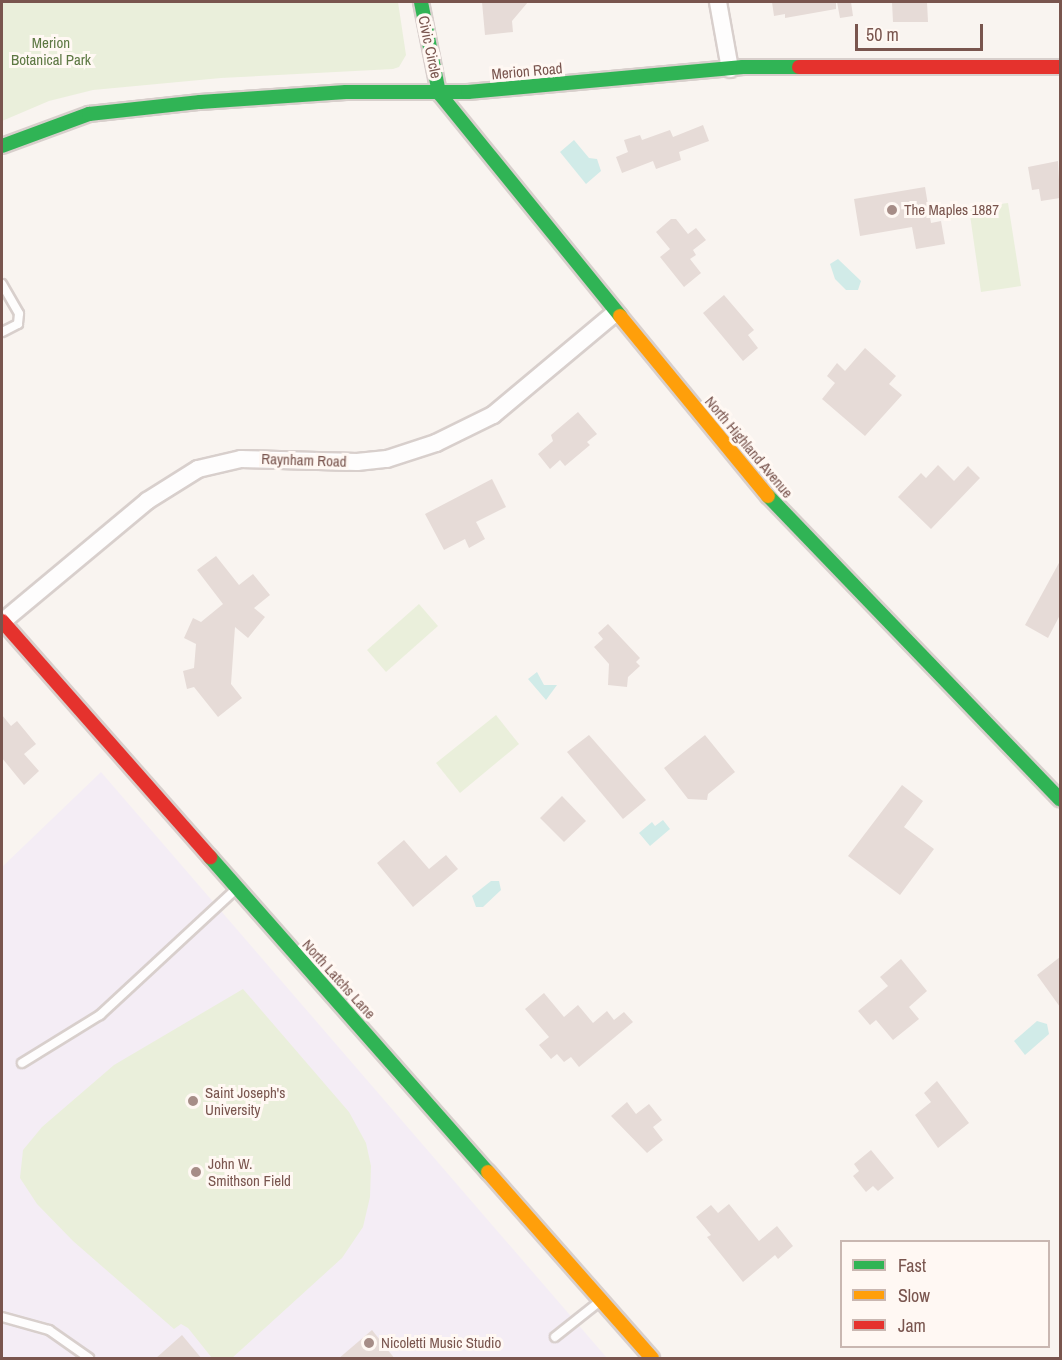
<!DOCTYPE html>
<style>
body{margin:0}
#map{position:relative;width:1062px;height:1360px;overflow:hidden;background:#f9f4f0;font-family:"Archivo Narrow",sans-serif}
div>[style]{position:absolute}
.education>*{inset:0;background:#f4edf5}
.green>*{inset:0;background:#eaefdb}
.water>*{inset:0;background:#d1ebe8}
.building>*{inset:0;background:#e6dbd7}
.roads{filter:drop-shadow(2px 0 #d8cfcc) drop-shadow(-2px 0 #d8cfcc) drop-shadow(0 2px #d8cfcc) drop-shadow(0 -2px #d8cfcc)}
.lane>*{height:8px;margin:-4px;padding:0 4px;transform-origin:4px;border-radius:4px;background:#fefdfd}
.street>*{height:16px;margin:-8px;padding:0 8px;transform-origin:8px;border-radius:8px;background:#fefdfd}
.fast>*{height:14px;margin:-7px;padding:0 7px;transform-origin:7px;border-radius:7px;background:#30b455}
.slow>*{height:14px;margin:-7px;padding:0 7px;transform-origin:7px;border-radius:7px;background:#ff9f0a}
.jam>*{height:14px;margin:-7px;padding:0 7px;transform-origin:7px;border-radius:7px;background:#e5322d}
.dots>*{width:16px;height:16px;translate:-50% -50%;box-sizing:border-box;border:3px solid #fff8f3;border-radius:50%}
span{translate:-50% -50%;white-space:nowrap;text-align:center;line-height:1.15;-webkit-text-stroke:6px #fff8f3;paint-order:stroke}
.park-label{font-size:15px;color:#5d7843}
.street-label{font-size:15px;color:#79554e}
.poi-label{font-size:15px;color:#79554e}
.left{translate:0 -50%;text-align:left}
.frame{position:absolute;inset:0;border:3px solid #79554e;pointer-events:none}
.legend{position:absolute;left:840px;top:1240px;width:210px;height:108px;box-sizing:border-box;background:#fff8f3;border:2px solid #c9b7b1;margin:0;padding:8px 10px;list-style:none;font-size:18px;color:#79554e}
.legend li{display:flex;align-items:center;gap:12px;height:30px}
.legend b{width:30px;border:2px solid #c9b7b1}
.scale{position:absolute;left:855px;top:24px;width:128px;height:27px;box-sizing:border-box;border:3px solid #79554e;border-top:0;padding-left:8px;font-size:18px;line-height:21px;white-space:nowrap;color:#79554e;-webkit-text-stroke:4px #fff8f3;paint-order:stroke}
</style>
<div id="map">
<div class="education">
<i style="clip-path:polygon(101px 772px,607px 1358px,2px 1358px,2px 867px)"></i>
</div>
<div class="green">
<i style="clip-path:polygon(2px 2px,398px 2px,406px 55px,399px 67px,393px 69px,221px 78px,93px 90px,49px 101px,2px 121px)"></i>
<i style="clip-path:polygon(1008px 203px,1021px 286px,981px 292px,969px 208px)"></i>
<i style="clip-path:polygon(419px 604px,438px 626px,386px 672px,367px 650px)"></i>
<i style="clip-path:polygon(496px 715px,519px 744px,460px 793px,436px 763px)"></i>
<i style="clip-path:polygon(243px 989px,349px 1112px,366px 1143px,371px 1166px,370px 1197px,363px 1227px,342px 1258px,232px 1358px,212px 1358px,188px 1328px,181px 1324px,174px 1329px,73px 1241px,37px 1204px,20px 1178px,23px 1150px,42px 1127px,114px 1065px)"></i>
</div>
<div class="water">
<i style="clip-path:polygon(574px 140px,589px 158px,597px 159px,601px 171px,586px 184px,560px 152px)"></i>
<i style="clip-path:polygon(838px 259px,861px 281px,858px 290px,846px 290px,835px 279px,830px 264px)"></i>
<i style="clip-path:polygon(537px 672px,544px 685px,557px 685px,546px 700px,528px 679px)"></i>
<i style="clip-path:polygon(663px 820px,670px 829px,650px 846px,639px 833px,652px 822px,655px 826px)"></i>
<i style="clip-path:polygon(491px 881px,499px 881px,501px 890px,483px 907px,476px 907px,472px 896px)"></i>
<i style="clip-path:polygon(1037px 1021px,1047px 1024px,1049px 1034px,1025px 1055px,1014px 1041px)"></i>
</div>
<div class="building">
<i style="clip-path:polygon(482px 2px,528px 2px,512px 21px,513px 32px,485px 35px)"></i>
<i style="clip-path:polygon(772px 2px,836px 2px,836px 9px,785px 18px,785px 14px,774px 16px)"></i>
<i style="clip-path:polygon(837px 2px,851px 2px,853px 16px,840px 18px)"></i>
<i style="clip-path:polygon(892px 2px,927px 2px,928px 22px,893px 22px)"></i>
<i style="clip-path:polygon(703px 125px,709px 141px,679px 152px,681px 160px,656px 169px,653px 161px,622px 173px,616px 157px,628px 152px,624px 140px,640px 135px,642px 140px,670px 130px,673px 137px)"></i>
<i style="clip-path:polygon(1058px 161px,1060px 198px,1041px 201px,1039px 189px,1032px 190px,1028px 167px)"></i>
<i style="clip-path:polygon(925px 187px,931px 223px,941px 221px,945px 244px,916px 249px,912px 227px,860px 236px,854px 199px)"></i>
<i style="clip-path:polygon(671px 219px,676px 219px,688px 234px,696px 228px,706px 240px,693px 250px,696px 255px,690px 259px,701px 273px,684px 287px,660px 257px,670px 249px,656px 232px)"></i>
<i style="clip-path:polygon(724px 295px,754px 330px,748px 335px,758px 348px,743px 361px,703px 313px)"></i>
<i style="clip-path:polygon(865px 348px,896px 376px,889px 384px,902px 395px,865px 436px,822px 399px,835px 383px,827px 376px,837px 363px,845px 371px)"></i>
<i style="clip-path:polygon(578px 412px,597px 434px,587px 442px,590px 445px,565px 466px,560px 460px,550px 469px,538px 454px,553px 441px,551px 435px)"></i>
<i style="clip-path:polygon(938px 465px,954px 481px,968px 466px,980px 478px,931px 529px,898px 497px,921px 473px,926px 478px)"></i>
<i style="clip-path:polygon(492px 479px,506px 507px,476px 522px,485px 539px,469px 548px,465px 539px,444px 550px,425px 514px)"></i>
<i style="clip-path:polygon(216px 556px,239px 585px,253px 574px,270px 595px,254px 608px,265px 617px,248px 638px,235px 627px,231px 684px,242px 698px,218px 717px,194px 687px,187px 689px,183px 671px,194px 668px,196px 644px,184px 638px,193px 618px,201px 622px,223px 604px,197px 570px)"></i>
<i style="clip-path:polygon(1060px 561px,1060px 615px,1048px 638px,1025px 625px)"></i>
<i style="clip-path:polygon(608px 624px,640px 658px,636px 662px,640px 666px,628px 677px,627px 687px,608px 685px,609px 664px,594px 647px,603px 639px,598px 633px)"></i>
<i style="clip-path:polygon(2px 715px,11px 726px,17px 721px,36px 744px,24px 754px,39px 771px,24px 785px,2px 758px)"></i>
<i style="clip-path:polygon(589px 735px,646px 800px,623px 819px,567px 752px)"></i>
<i style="clip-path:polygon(705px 735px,735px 772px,708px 794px,707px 800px,688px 799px,664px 768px)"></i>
<i style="clip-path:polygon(902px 785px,923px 801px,904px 827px,934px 849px,900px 895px,848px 856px)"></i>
<i style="clip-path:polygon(562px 796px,586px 821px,564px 842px,540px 818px)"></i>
<i style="clip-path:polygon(404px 840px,429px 869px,446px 855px,458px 869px,413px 907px,377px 863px)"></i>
<i style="clip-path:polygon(1060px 957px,1060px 1007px,1037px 975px)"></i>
<i style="clip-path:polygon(901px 959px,927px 991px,909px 1007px,919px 1019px,893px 1040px,876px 1020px,870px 1025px,858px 1011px,888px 986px,880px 977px)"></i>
<i style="clip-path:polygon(544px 993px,564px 1017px,578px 1005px,593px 1023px,607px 1011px,614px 1020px,624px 1012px,633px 1022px,579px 1067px,571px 1057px,564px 1062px,557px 1054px,551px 1059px,539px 1045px,549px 1037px,525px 1009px)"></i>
<i style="clip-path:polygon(937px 1081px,969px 1123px,938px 1148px,915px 1115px,931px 1102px,924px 1093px)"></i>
<i style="clip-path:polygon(627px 1102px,636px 1114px,649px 1104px,662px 1120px,653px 1127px,663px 1140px,647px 1153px,611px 1116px)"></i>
<i style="clip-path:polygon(871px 1150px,894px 1178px,878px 1191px,873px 1186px,866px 1192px,853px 1176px,859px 1171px,854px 1164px)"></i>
<i style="clip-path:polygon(729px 1204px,759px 1241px,777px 1226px,793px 1246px,778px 1259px,775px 1255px,743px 1282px,707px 1237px,711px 1235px,696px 1217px,711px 1205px,718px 1213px)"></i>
<i style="clip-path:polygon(372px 1330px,395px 1359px,338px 1359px)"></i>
<i style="clip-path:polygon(182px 1335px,202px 1359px,155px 1359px)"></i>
</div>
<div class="roads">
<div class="lane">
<i style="left:2px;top:284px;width:34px;rotate:60deg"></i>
<i style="left:19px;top:314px;width:10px;rotate:96deg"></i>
<i style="left:18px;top:324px;width:18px;rotate:153deg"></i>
<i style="left:22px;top:1063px;width:92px;rotate:-31.6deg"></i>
<i style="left:100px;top:1015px;width:184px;rotate:-42.8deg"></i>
<i style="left:2px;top:1317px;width:49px;rotate:15.5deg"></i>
<i style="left:49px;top:1330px;width:49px;rotate:35deg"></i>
<i style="left:555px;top:1337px;width:56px;rotate:-38.5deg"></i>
</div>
<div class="street">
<i style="left:718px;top:2px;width:68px;rotate:79.8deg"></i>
<i style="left:2px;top:622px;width:189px;rotate:-39.8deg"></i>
<i style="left:147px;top:501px;width:60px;rotate:-32.1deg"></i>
<i style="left:198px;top:469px;width:44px;rotate:-13.1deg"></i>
<i style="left:241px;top:459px;width:116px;rotate:1.5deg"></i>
<i style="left:357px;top:462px;width:30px;rotate:-6deg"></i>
<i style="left:387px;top:459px;width:52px;rotate:-18.1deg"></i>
<i style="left:436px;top:443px;width:64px;rotate:-26.2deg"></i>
<i style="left:493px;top:415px;width:159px;rotate:-39.9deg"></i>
</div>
<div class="fast">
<i style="left:421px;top:2px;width:93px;rotate:78.8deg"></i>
<i style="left:439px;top:93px;width:287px;rotate:50.9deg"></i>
<i style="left:2px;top:146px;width:93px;rotate:-20.2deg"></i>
<i style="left:89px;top:114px;width:112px;rotate:-6.2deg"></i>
<i style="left:200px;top:102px;width:146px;rotate:-3.9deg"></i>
<i style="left:346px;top:92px;width:122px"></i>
<i style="left:468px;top:92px;width:276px;rotate:-5.2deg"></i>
<i style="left:743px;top:67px;width:56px"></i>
<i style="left:768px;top:496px;width:421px;rotate:46.1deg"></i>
<i style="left:210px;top:857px;width:420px;rotate:48.6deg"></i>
</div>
<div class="slow">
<i style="left:620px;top:316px;width:233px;rotate:50.6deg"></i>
<i style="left:488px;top:1172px;width:248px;rotate:48.6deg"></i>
</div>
<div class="jam">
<i style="left:799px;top:67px;width:261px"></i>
<i style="left:2px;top:621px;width:315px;rotate:48.6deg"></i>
</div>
</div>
<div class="dots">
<i style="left:892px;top:210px;background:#a68d87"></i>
<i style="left:193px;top:1101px;background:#a68d87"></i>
<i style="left:196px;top:1172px;background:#a68d87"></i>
<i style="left:369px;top:1343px;background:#a68d87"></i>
</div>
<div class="park-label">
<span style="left:51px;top:51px">Merion<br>Botanical Park</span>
</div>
<div class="street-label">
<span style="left:430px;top:47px;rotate:78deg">Civic Circle</span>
<span style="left:527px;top:71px;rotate:-5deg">Merion Road</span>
<span style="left:749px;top:447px;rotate:50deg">North Highland Avenue</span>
<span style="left:304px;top:460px;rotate:2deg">Raynham Road</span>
<span style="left:339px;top:979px;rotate:48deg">North Latchs Lane</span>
</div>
<div class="poi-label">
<span class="left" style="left:904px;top:210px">The Maples 1887</span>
<span class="left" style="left:205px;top:1101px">Saint Joseph's<br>University</span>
<span class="left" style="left:208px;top:1172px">John W.<br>Smithson Field</span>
<span class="left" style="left:381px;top:1343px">Nicoletti Music Studio</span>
</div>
<div class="frame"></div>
<ul class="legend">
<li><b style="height:8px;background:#30b455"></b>Fast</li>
<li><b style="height:8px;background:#ff9f0a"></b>Slow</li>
<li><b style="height:8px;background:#e5322d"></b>Jam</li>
</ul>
<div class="scale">50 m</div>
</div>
